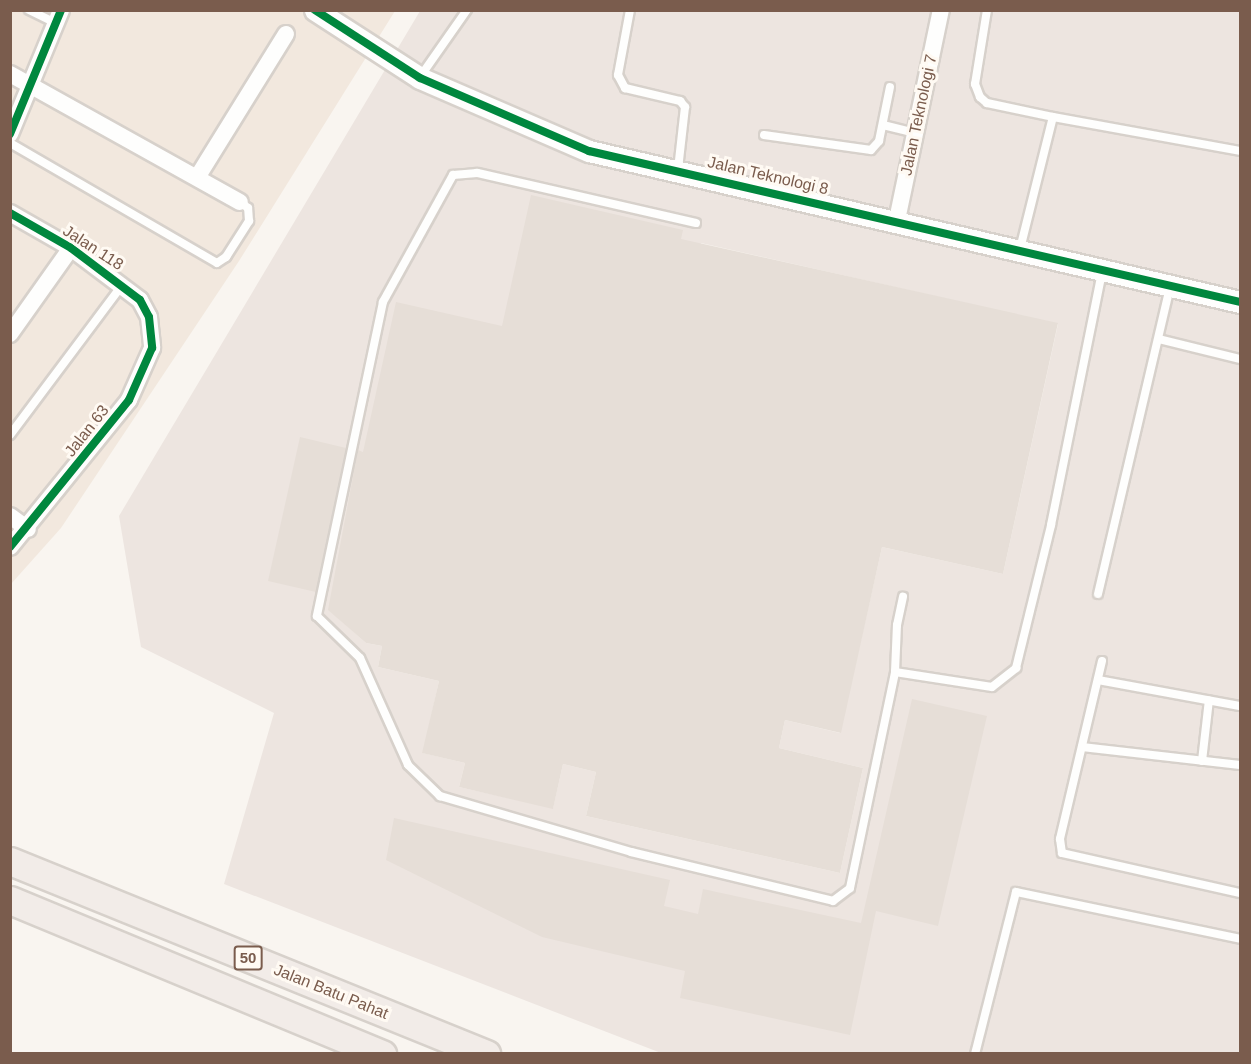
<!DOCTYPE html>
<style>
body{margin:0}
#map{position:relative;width:1251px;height:1064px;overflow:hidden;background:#f9f5f0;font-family:Arial,sans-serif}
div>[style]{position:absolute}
.residential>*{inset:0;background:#f2e8de}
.industrial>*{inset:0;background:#ede5e0}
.building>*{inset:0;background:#e6ded7}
.roads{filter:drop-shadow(2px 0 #d7d1cb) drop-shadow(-2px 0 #d7d1cb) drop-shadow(0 2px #d7d1cb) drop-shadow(0 -2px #d7d1cb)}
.service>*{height:8px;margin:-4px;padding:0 4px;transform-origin:4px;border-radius:4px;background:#fefefd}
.minor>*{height:16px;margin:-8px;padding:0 8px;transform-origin:8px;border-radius:8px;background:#fefefd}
.tertiary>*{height:21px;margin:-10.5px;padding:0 10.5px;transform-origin:10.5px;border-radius:10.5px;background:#fefefd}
.trunk>*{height:27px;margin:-13.5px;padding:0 13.5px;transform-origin:13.5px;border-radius:13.5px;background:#f2ece8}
.cycleway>*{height:8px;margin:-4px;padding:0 4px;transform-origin:4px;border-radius:4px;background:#00873e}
span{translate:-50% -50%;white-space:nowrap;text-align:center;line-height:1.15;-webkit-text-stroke:6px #fffaf3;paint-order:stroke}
.shield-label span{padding:2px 4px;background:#fffaf3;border:2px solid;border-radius:4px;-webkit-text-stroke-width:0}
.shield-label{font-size:15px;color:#7a5c4d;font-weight:700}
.street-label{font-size:16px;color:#7a5c4d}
.frame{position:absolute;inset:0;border:12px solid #7a5c4d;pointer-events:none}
</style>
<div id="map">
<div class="residential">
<i style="clip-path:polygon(11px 11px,395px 11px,239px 261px,61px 528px,11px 584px)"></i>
</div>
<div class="industrial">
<i style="clip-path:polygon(evenodd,420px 11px,1240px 11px,1240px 1053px,661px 1053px,224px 884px,274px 713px,141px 647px,119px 516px,420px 11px,701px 243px,1058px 324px,1003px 574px,882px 547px,840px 733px,785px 720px,779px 748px,863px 768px,840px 873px,586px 816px,596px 772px,563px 764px,553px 808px,459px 787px,465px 763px,423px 753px,439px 681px,378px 667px,382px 646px,366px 643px,329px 610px,674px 365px,701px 243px)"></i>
</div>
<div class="building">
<i style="clip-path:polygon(531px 195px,683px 230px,681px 239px,1058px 323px,1003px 574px,882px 547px,841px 733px,785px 720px,779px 748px,863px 768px,840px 873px,586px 816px,596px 772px,563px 764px,553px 809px,459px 787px,465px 763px,422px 753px,439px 681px,378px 667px,382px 646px,366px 643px,328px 610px,358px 450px,363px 452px,396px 302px,502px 326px)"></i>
<i style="clip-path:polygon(300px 437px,346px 448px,316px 592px,268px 581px)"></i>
<i style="clip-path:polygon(912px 699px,987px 716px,938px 926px,876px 911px,850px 1035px,680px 998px,685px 971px,542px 937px,386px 860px,394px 818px,670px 880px,664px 906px,698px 914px,703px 889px,861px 923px)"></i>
</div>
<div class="roads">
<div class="service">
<i style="left:29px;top:10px;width:30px;rotate:26deg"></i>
<i style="left:630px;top:10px;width:66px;rotate:100.5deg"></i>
<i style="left:618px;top:75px;width:15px;rotate:62deg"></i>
<i style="left:625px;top:88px;width:57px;rotate:13.3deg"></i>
<i style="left:680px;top:101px;width:8px;rotate:50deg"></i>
<i style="left:685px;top:107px;width:62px;rotate:96.4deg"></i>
<i style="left:987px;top:10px;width:75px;rotate:99.2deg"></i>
<i style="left:975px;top:84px;width:14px;rotate:69deg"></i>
<i style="left:980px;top:97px;width:9px;rotate:41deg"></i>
<i style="left:987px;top:103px;width:67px;rotate:12deg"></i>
<i style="left:420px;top:77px;width:82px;rotate:-55deg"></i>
<i style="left:883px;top:125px;width:33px;rotate:14deg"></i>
<i style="left:764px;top:135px;width:108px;rotate:8deg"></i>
<i style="left:871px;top:150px;width:12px;rotate:-48deg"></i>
<i style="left:879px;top:141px;width:55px;rotate:-78.5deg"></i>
<i style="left:10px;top:143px;width:239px;rotate:30.1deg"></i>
<i style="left:217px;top:263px;width:11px;rotate:-34deg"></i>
<i style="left:226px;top:257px;width:43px;rotate:-57.4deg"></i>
<i style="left:249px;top:221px;width:13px;rotate:-94deg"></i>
<i style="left:248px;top:208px;width:10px;rotate:-143deg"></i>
<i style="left:696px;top:223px;width:225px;rotate:-167.1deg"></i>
<i style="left:477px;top:173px;width:24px;rotate:175deg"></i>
<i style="left:453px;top:175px;width:145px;rotate:118.9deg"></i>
<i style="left:383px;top:302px;width:321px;rotate:101.9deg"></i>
<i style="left:317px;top:616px;width:60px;rotate:44.3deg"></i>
<i style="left:360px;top:658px;width:117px;rotate:65.8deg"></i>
<i style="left:408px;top:765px;width:45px;rotate:44.1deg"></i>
<i style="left:440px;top:796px;width:199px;rotate:16.3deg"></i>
<i style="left:631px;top:852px;width:208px;rotate:13.6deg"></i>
<i style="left:833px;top:901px;width:21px;rotate:-37deg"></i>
<i style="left:850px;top:888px;width:221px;rotate:-78.2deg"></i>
<i style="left:895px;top:672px;width:98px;rotate:8.8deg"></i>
<i style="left:992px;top:687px;width:31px;rotate:-38deg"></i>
<i style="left:1016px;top:668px;width:147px;rotate:-76.2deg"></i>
<i style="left:1051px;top:525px;width:259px;rotate:-78.6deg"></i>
<i style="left:1020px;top:249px;width:136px;rotate:-76deg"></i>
<i style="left:1053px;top:117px;width:190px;rotate:10.3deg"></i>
<i style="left:1159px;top:339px;width:83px;rotate:13.9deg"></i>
<i style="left:10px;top:435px;width:189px;rotate:-53.2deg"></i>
<i style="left:1098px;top:594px;width:314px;rotate:-76.8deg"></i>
<i style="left:1102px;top:661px;width:183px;rotate:103.3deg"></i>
<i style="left:1060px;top:839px;width:14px;rotate:82deg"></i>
<i style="left:1062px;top:853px;width:182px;rotate:12.7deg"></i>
<i style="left:895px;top:672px;width:47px;rotate:-87.6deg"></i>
<i style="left:897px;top:625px;width:29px;rotate:-78deg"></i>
<i style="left:1098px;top:680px;width:144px;rotate:10.4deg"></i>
<i style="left:1082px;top:747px;width:159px;rotate:6.5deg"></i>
<i style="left:1202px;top:761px;width:61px;rotate:-83.5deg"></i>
<i style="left:975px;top:1054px;width:167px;rotate:-75.8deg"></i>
<i style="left:1016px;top:892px;width:229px;rotate:11.8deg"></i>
</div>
<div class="minor">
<i style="left:10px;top:74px;width:263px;rotate:29.1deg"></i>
<i style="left:10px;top:134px;width:134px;rotate:-67.6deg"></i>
<i style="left:198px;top:176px;width:167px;rotate:-58.2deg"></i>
<i style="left:10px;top:213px;width:70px;rotate:29.8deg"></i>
<i style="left:71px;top:248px;width:86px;rotate:37deg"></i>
<i style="left:140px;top:300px;width:19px;rotate:62deg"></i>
<i style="left:149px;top:317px;width:31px;rotate:84deg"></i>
<i style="left:152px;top:348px;width:57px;rotate:113.9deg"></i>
<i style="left:129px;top:400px;width:189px;rotate:129deg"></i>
<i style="left:897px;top:220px;width:215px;rotate:-78.2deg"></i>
<i style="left:10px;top:334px;width:105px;rotate:-54.7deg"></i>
<i style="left:10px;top:516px;width:22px;rotate:36deg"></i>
</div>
<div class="tertiary">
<i style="left:315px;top:10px;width:125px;rotate:32.9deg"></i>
<i style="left:420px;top:78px;width:184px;rotate:23.4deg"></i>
<i style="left:589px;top:151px;width:668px;rotate:13.06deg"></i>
</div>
<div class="trunk">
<i style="left:10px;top:861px;width:514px;rotate:22.07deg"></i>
<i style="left:10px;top:900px;width:403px;rotate:22.5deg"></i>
</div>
</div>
<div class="cycleway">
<i style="left:315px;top:10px;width:125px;rotate:32.9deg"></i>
<i style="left:420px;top:78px;width:184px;rotate:23.4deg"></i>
<i style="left:589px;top:151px;width:668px;rotate:13.06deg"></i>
<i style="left:10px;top:134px;width:134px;rotate:-67.6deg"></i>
<i style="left:10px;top:213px;width:70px;rotate:29.8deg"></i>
<i style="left:71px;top:248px;width:86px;rotate:37deg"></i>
<i style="left:140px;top:300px;width:19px;rotate:62deg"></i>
<i style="left:149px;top:317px;width:31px;rotate:84deg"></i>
<i style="left:152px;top:348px;width:57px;rotate:113.9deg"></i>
<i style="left:129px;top:400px;width:189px;rotate:129deg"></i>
</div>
<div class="shield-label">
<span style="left:248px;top:958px">50</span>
</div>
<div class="street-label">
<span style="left:919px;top:115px;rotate:-78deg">Jalan Teknologi 7</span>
<span style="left:768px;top:176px;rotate:13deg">Jalan Teknologi 8</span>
<span style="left:93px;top:248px;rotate:33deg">Jalan 118</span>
<span style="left:87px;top:431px;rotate:-52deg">Jalan 63</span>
<span style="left:331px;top:992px;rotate:22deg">Jalan Batu Pahat</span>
</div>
<div class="frame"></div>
</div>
